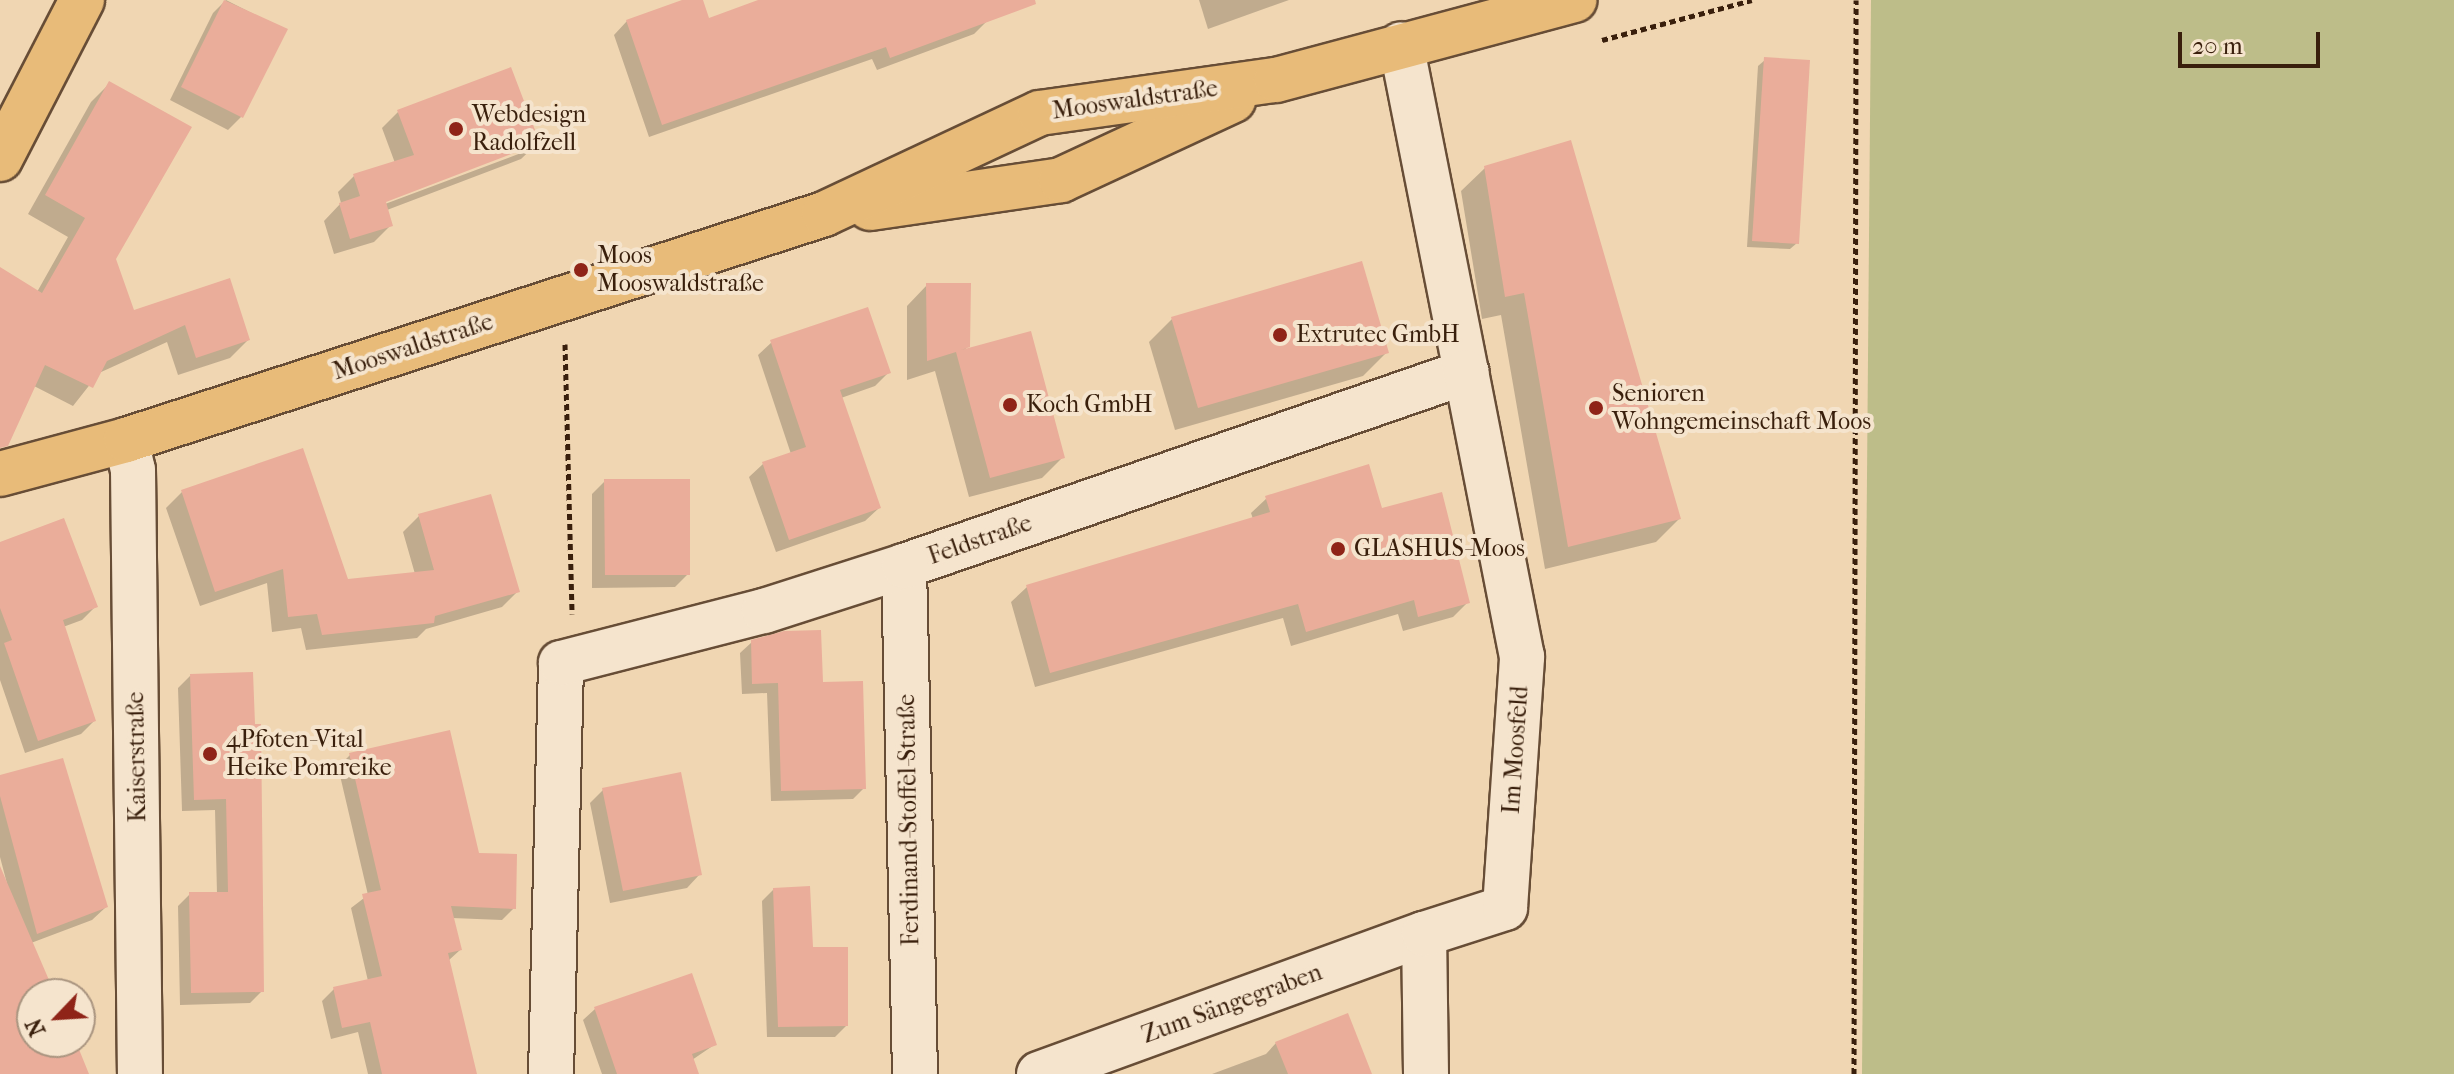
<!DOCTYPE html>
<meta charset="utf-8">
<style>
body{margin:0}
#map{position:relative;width:2454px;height:1074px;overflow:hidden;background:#f0d6b2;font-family:"IM FELL French Canon",serif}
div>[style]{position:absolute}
.green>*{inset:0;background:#bdbd89}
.shadow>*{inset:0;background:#0003}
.building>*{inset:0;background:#eaad9a}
.path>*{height:5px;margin-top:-2.5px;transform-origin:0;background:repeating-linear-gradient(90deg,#391f0c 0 6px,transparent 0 10px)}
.roads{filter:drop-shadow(2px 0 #674d36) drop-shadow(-2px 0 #674d36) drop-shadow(0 2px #674d36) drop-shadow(0 -2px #674d36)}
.minor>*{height:44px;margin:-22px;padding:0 22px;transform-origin:22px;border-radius:22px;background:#f5e4cd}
.major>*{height:44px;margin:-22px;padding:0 22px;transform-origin:22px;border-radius:22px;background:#e8bb79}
.dots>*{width:22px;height:22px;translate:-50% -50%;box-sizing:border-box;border:4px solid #f5e4cd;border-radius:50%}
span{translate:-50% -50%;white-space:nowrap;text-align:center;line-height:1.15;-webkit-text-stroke:8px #f5e4cd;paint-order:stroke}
.street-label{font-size:24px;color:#391f0c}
.poi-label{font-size:24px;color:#391f0c}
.left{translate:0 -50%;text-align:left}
.north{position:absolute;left:16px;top:978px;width:80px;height:80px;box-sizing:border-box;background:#f5e4cd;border:2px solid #aa9580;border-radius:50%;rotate:245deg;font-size:22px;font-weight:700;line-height:32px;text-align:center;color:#391f0c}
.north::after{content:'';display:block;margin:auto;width:28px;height:36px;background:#8f2418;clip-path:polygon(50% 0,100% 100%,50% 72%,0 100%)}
.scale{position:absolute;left:2178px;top:32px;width:142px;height:36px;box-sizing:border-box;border:4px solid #391f0c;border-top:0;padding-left:10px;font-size:24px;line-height:28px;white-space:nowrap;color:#391f0c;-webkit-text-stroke:6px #f5e4cd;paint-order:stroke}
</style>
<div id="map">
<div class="green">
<i style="clip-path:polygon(1871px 0,2454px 0,2454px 1074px,1862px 1074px)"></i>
</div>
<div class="shadow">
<i style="clip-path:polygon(226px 0,285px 30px,241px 117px,228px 130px,170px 100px,213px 13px)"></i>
<i style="clip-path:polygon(689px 0,701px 0,708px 21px,764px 0,980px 0,987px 21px,974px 34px,877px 70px,872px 59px,649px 137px,614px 35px,627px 21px)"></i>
<i style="clip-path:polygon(1199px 0,1289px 0,1208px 29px)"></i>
<i style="clip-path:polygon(1765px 60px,1797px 243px,1790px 249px,1747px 247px,1758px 66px)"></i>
<i style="clip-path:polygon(110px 83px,114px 259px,133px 312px,248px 340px,230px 358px,178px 375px,167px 342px,99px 373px,73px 406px,34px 386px,0 442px,0 274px,37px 292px,68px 237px,28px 214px,91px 102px)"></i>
<i style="clip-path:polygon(evenodd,398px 112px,538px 143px,521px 159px,387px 210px,391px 225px,374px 242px,334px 254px,324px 221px,341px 203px,338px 192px,355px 175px,395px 163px,382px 128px,398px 112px,521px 149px,521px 153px,377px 207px,376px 203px,521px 149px)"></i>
<i style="clip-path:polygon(1485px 168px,1679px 519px,1656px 542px,1545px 569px,1501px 315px,1482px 319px,1461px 191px)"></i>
<i style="clip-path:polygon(927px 285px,968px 346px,963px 352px,1063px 457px,1042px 478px,969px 497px,935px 371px,907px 380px,907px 306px)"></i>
<i style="clip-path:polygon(1173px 318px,1387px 352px,1363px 376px,1175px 430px,1149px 342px)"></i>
<i style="clip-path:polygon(772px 342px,888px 373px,875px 386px,841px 398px,879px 508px,865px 521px,776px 552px,749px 477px,763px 464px,791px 454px,758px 355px)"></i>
<i style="clip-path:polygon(605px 481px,688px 574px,675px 587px,592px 588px,592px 494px)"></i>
<i style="clip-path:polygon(182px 492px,346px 581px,415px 574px,403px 532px,419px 516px,518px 591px,502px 607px,426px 629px,417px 638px,306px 650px,301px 628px,272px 632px,267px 583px,200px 606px,166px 508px)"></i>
<i style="clip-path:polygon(1267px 498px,1381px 510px,1468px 602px,1453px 617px,1403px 631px,1398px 614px,1291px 646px,1283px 618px,1035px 687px,1011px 602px,1027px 587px,1253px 519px,1251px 513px)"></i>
<i style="clip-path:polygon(0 547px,95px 607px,82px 620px,63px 627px,94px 721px,81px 734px,25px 753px,0 680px)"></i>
<i style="clip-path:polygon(752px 642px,821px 684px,864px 788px,853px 799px,771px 801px,767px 693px,742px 694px,740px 653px)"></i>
<i style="clip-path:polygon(251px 674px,262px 991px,250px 1003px,180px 1005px,178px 906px,190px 894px,217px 894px,215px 810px,182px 811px,178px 688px,190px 676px)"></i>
<i style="clip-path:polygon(350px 755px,477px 855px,514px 908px,502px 920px,452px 918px,460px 950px,448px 961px,475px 1074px,368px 1074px,358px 1032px,331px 1039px,322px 1001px,334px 989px,368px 981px,351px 908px,368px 895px,338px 767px)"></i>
<i style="clip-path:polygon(0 777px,106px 907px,92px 920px,31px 943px,53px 994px,32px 994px,32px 1042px,74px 1042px,83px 1074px,0 1074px,0 941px,20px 933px,0 857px)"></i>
<i style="clip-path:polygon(603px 790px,700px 874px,687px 888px,610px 903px,590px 803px)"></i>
<i style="clip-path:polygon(774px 889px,811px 949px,846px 1026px,835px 1037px,767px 1037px,762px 901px)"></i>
<i style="clip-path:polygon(595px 1009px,714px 1045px,692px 1060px,697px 1074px,602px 1074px,583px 1020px)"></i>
<i style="clip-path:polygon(1276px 1043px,1370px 1074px,1212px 1074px,1266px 1054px)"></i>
</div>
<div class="building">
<i style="clip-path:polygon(224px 0,288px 29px,243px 118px,181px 87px)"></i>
<i style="clip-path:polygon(682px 0,703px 0,709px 18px,758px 0,1035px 0,1036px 4px,890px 58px,886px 47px,662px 125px,626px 20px)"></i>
<i style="clip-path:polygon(1764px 57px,1810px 60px,1799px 244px,1752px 241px)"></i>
<i style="clip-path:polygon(511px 67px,540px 143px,386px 202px,393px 226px,350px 239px,339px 203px,360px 196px,353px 174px,414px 155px,397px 110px)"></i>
<i style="clip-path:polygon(109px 81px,192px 127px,116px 259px,134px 310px,230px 278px,250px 340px,196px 358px,185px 325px,107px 361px,93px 388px,45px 365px,8px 446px,0 448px,0 267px,42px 293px,85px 218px,45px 195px)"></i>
<i style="clip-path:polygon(1571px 140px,1681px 519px,1568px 547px,1524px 293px,1505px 297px,1484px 166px)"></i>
<i style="clip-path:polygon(1362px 261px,1389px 353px,1198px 408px,1171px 317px)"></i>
<i style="clip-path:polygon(926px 283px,971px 283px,970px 347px,961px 350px,1031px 331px,1065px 458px,990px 478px,956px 352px,927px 361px)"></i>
<i style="clip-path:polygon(868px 307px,891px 373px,840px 390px,881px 508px,789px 540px,762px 462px,806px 447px,770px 340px)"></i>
<i style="clip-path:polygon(303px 448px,348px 579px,434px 570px,418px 514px,491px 494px,520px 592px,435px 616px,434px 623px,322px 635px,317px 614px,288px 617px,283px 569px,215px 592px,181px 490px)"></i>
<i style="clip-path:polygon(1369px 464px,1382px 508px,1442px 492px,1470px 603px,1418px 617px,1414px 600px,1306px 632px,1298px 604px,1050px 673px,1026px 585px,1270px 512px,1265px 496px)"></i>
<i style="clip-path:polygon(604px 479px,690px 479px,690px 575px,605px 575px)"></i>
<i style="clip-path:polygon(64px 518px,98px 607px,63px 620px,96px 721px,38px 741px,4px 643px,12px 640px,0 608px,0 542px)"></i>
<i style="clip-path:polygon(821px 630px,823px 682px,863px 681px,866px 789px,781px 791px,778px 683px,752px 684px,751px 640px,784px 631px)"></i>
<i style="clip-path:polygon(253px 672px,255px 724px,261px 724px,264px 992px,191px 993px,189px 892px,228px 892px,226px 799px,194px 800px,190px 674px)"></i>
<i style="clip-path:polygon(450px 730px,479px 853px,517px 854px,516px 909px,451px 906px,462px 950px,448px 953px,477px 1074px,382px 1074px,370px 1022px,342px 1028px,333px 987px,382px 976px,362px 894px,381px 890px,349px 753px)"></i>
<i style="clip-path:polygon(63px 758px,108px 907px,37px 934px,0 796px,0 775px)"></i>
<i style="clip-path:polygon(681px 772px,702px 875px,623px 891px,602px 788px)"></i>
<i style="clip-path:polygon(0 866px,55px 994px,32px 994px,32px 1042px,76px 1042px,89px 1074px,0 1074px)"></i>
<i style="clip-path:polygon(810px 886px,813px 947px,848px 947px,848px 1026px,778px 1027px,773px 888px)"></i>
<i style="clip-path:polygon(692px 973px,717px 1045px,692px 1054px,699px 1074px,617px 1074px,594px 1007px)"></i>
<i style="clip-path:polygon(1348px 1013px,1372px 1074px,1288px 1074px,1275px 1042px)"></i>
</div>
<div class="path">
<i style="left:1602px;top:40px;width:155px;rotate:-14.9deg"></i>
<i style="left:565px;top:344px;width:270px;rotate:88.5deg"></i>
<i style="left:1854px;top:1074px;width:1074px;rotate:-89.89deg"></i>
</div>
<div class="roads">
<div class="minor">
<i style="left:126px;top:440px;width:31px;rotate:77deg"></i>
<i style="left:133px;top:470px;width:604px;rotate:89.34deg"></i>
<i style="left:904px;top:566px;width:508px;rotate:88.76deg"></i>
<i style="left:551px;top:1074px;width:411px;rotate:-88.6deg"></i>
<i style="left:561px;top:663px;width:210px;rotate:-14.4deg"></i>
<i style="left:764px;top:611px;width:147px;rotate:-17.8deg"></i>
<i style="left:904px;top:566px;width:595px;rotate:-19.04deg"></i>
<i style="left:1466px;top:372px;width:334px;rotate:-101.2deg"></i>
<i style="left:1039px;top:1074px;width:410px;rotate:-20deg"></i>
<i style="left:1426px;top:1074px;width:140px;rotate:-90.8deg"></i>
<i style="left:1424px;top:934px;width:85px;rotate:-17.8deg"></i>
<i style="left:1505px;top:908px;width:252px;rotate:-86.1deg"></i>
<i style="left:1522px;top:657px;width:290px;rotate:-101.1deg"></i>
</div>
<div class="major">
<i style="left:0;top:159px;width:179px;rotate:-62.7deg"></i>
<i style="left:870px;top:208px;width:193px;rotate:-8.3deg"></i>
<i style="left:1061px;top:180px;width:190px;rotate:-24.9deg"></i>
<i style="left:0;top:474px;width:131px;rotate:-15.1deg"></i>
<i style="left:126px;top:440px;width:734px;rotate:-17.94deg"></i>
<i style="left:824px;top:214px;width:238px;rotate:-25.1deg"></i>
<i style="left:1040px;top:113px;width:238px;rotate:-8deg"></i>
<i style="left:1276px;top:80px;width:309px;rotate:-15deg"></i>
</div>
</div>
<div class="dots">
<i style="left:456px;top:129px;background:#8f2418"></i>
<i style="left:581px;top:270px;background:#8f2418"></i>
<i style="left:1280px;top:335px;background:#8f2418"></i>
<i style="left:1010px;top:405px;background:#8f2418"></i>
<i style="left:1596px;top:408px;background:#8f2418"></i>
<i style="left:1338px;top:549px;background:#8f2418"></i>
<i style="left:210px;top:754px;background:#8f2418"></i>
</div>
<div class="street-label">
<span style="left:1135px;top:100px;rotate:-8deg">Mooswaldstraße</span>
<span style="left:413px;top:347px;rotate:-18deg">Mooswaldstraße</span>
<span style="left:980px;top:540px;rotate:-19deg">Feldstraße</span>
<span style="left:1516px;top:750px;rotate:-86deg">Im Moosfeld</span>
<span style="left:137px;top:757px;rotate:-91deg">Kaiserstraße</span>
<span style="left:909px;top:820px;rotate:-91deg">Ferdinand-Stoffel-Straße</span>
<span style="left:1232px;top:1004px;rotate:-20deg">Zum Sängegraben</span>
</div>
<div class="poi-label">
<span class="left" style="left:472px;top:129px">Webdesign<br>Radolfzell</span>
<span class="left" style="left:597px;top:270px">Moos<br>Mooswaldstraße</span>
<span class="left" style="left:1296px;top:335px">Extrutec GmbH</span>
<span class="left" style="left:1612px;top:408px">Senioren<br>Wohngemeinschaft Moos</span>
<span class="left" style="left:1026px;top:405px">Koch GmbH</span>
<span class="left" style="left:1354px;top:549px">GLASHUS-Moos</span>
<span class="left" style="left:226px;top:754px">4Pfoten-Vital<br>Heike Pomreike</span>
</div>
<div class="north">N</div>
<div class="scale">20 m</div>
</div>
